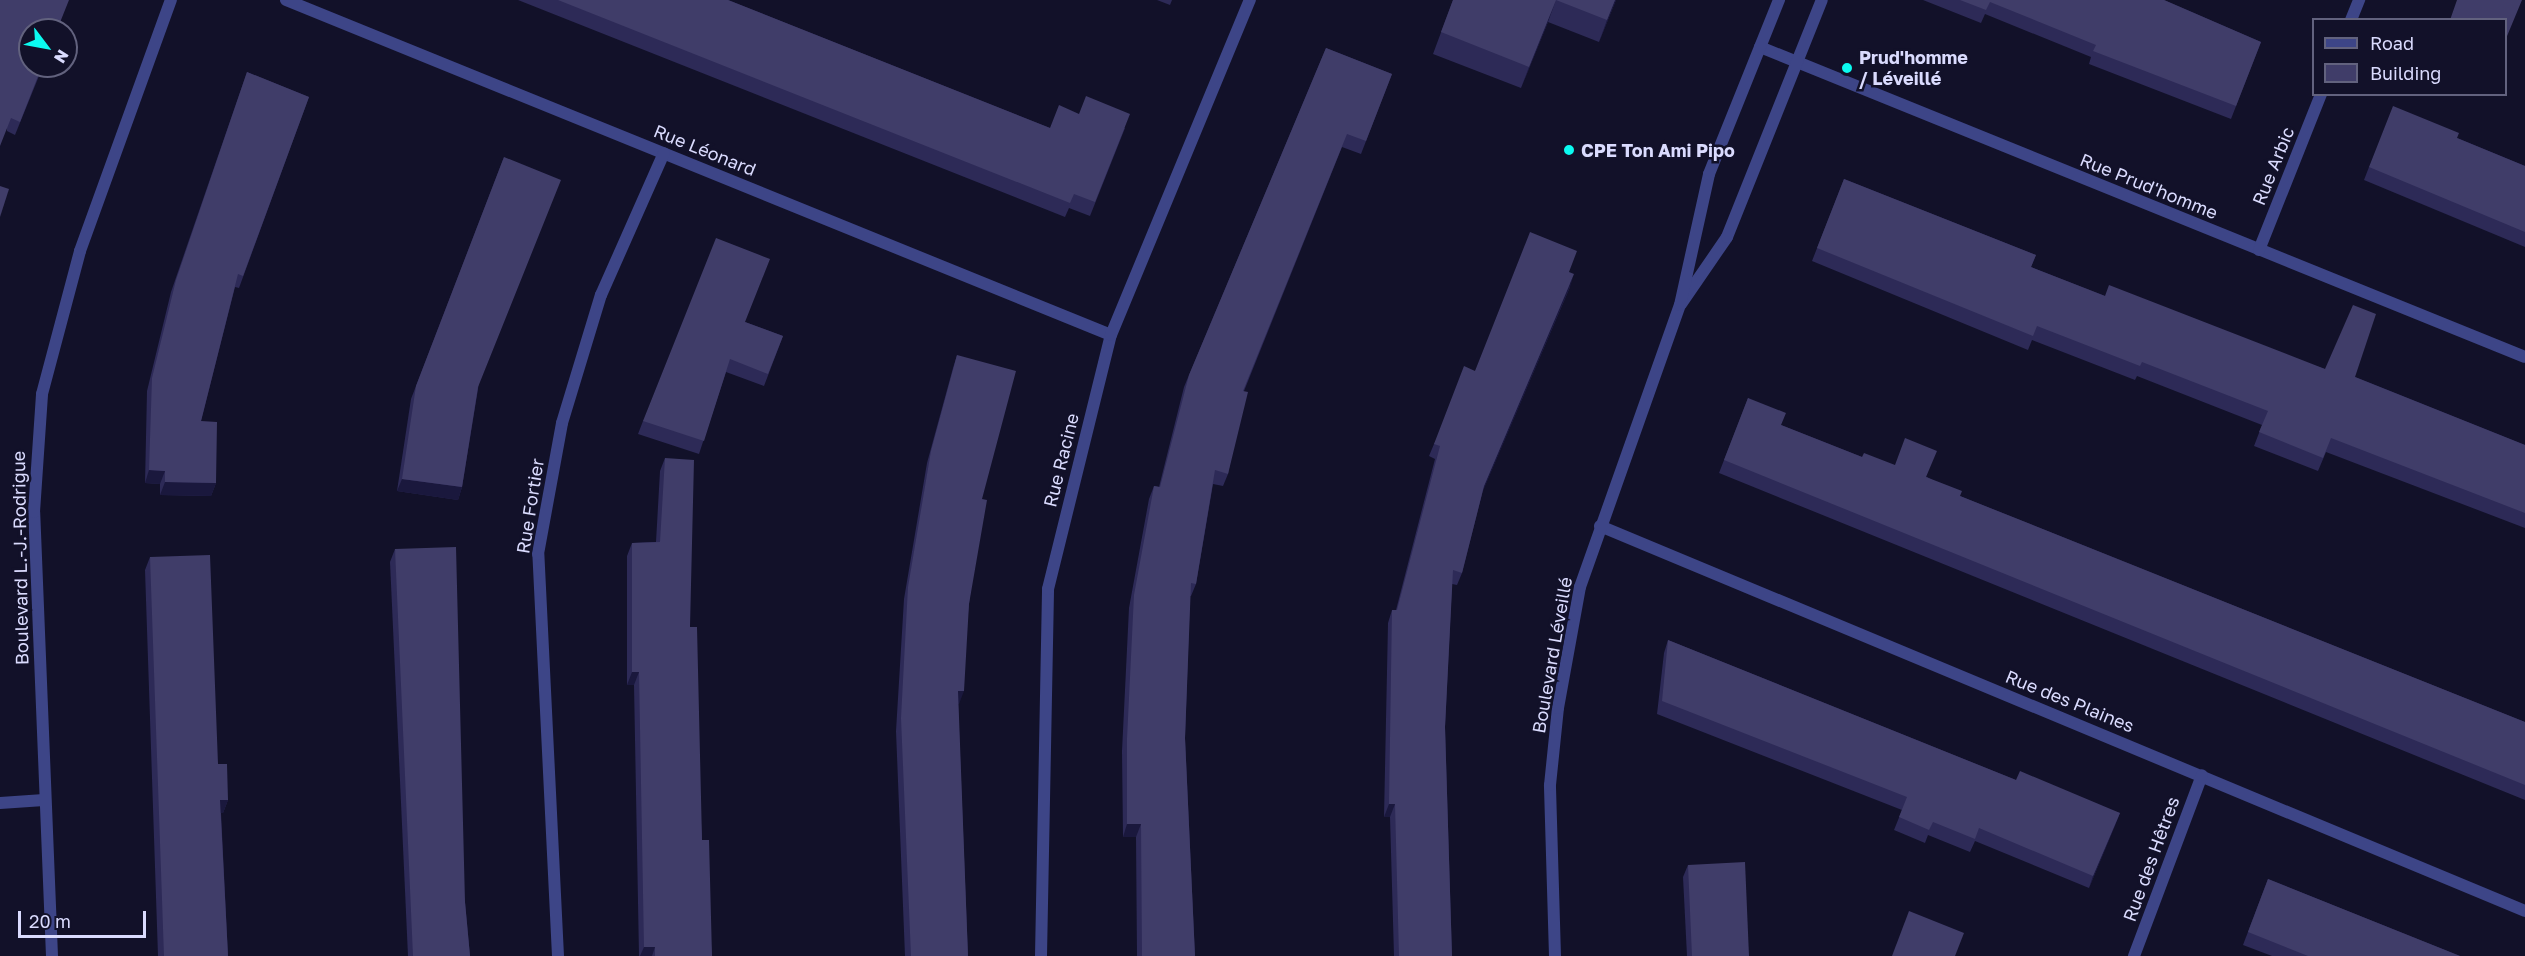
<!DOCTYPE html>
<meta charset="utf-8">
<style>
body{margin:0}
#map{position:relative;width:2525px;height:956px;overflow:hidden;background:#121129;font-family:"Golos Text",sans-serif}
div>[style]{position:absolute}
.street>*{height:12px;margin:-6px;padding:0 6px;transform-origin:6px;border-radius:6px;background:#3d4587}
.wall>*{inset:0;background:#2d2a57}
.shaded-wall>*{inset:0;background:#1a183d}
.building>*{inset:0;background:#403d69}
.dots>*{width:16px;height:16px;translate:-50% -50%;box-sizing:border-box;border:3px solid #121129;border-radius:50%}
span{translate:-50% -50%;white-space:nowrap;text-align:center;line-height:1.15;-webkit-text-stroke:5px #121129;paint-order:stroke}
.poi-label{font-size:18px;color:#dadbfe;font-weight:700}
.left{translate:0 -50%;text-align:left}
.street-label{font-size:18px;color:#dadbfe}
.legend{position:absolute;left:2312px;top:18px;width:195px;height:78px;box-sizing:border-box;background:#121129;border:2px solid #62627e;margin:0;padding:8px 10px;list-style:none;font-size:18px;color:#dadbfe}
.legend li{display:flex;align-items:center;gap:12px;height:30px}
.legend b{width:30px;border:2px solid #62627e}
.north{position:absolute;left:18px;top:18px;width:60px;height:60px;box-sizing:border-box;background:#121129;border:2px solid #62627e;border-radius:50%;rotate:122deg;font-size:16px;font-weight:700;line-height:24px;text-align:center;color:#dadbfe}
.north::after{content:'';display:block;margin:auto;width:21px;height:27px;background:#0bfaf0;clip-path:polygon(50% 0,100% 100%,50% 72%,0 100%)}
.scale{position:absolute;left:18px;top:911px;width:128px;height:27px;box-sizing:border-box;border:3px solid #dadbfe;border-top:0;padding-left:8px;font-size:18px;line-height:21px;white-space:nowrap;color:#dadbfe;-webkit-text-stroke:4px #121129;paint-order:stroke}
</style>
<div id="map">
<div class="street">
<i style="left:286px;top:0;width:890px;rotate:22.1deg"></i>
<i style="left:2351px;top:20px;width:22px;rotate:-68deg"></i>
<i style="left:1760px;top:47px;width:825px;rotate:22.06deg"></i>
<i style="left:2259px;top:250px;width:168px;rotate:-68.3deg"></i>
<i style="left:1681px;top:304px;width:81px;rotate:-55.5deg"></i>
<i style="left:1727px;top:237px;width:255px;rotate:-68.2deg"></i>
<i style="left:1600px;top:526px;width:1002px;rotate:22.6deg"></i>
<i style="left:0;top:803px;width:44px;rotate:-3.9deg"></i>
<i style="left:52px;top:956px;width:444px;rotate:-92.3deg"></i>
<i style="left:34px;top:512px;width:118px;rotate:-86.1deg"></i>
<i style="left:42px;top:394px;width:148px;rotate:-75.1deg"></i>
<i style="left:80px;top:251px;width:267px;rotate:-70.1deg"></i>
<i style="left:558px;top:956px;width:402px;rotate:-92.8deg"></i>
<i style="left:538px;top:554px;width:133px;rotate:-79.6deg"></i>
<i style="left:562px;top:423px;width:134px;rotate:-73.1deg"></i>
<i style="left:601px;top:295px;width:155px;rotate:-66.1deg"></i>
<i style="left:1041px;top:956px;width:367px;rotate:-88.9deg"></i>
<i style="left:1048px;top:589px;width:262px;rotate:-76.1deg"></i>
<i style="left:1111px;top:335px;width:363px;rotate:-67.5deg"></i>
<i style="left:1555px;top:956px;width:171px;rotate:-91.7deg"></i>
<i style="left:1550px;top:785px;width:77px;rotate:-84.1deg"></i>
<i style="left:1558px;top:708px;width:123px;rotate:-79.7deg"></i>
<i style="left:1580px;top:587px;width:299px;rotate:-70.5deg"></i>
<i style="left:1680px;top:305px;width:134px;rotate:-77.5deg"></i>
<i style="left:1709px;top:174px;width:188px;rotate:-68.1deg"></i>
<i style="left:2134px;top:956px;width:193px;rotate:-69.4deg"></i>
</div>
<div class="wall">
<i style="clip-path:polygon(0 0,43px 66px,15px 135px,7px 131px)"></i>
<i style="clip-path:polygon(518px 0,728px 0,1050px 128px,1079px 114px,1125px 128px,1090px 216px,1069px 208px,1065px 217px)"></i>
<i style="clip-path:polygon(1157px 0,1172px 0,1170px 5px)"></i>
<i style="clip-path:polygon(1453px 0,1616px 0,1599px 42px,1548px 22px,1521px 88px,1433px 54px)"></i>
<i style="clip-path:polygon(1923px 0,2164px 0,2261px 42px,2231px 119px,2089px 64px,2091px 57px,1985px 14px,1981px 23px)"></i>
<i style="clip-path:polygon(1326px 48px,1392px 74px,1361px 154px,1342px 147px,1244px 391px,1228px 474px,1223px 486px,1213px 484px,1196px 584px,1191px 596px,1190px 596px,1185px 738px,1195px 956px,1137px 956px,1136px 837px,1123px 837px,1122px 751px,1129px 608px,1149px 499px,1154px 486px,1159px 487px,1184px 387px,1189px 375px)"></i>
<i style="clip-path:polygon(247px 72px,309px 97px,239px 288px,235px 287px,201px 421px,216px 483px,211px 496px,160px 495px,160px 484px,145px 483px,147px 391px,171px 292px)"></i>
<i style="clip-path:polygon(2457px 138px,2525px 166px,2525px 247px,2364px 180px,2369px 167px)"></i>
<i style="clip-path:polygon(504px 157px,478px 389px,462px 487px,458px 500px,397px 491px,411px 399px)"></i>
<i style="clip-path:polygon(1844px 179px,2036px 255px,2031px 267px,2105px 296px,2325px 369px,2355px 377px,2525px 445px,2525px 528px,2326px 452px,2318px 471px,2254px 446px,2262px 425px,2137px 376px,2135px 380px,2032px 340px,2028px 350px,1812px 261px)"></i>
<i style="clip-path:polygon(1569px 272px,1570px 287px,1483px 490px,1462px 573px,1457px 585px,1452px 584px,1445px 727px,1452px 956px,1394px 956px,1390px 817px,1384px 817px,1388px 623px,1392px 610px,1396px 610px,1435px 459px,1429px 456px,1434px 444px,1475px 371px)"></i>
<i style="clip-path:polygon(745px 322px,783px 336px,764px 386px,726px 372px,699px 454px,638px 434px,643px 421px)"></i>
<i style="clip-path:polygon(957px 355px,982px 499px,969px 604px,959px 704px,958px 704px,968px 956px,905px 956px,896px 731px,904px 599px,927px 463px,953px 368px)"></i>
<i style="clip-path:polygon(1748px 398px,1781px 425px,1862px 457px,1927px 477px,1960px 496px,2525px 722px,2525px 800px,1719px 473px)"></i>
<i style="clip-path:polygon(665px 458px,690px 627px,702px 840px,712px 956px,639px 956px,634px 685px,627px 685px,627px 556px,632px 543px,656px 542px,660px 471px)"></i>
<i style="clip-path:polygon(395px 549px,465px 902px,470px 956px,408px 956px,390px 562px)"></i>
<i style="clip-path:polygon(150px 557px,218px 764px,228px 800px,223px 813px,221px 813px,228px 956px,158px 956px,145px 570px)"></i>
<i style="clip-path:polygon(1668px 640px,2016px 780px,2120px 813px,2089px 888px,1975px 841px,1970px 852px,1928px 835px,1925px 843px,1894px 830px,1902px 810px,1657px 714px,1664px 653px)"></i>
<i style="clip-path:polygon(1688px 865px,1749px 956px,1687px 956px,1683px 877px)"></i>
<i style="clip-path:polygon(2268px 879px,2460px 956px,2272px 956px,2243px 945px)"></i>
</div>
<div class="shaded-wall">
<i style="clip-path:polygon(1556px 0,1548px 22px,1521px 88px,1529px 67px)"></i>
<i style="clip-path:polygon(1615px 0,1616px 0,1599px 42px,1607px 20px)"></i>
<i style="clip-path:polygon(1574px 274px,1570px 287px,1480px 498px,1484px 486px)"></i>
<i style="clip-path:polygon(149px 470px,165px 471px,160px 484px,145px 483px)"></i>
<i style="clip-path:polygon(402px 479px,462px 487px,458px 500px,397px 491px)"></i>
<i style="clip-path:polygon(165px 482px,216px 483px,211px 496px,160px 495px)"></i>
<i style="clip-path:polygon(632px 672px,639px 672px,634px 685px,627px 685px)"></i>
<i style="clip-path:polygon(958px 691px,964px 691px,959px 704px,953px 704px)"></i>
<i style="clip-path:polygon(220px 800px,228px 800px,223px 813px,216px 813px)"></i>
<i style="clip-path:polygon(1389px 804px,1395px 804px,1390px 817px,1384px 817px)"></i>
<i style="clip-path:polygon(2120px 813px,2115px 826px,2089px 888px,2093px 876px)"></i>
<i style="clip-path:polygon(1127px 824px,1141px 824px,1136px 837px,1123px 837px)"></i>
<i style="clip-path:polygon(644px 947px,655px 947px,652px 956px,640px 956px)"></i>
</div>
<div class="building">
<i style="clip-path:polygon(0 0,69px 0,57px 30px,30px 30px,30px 66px,42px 66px,20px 122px,11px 118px,0 146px)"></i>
<i style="clip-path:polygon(558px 0,728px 0,1050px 128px,1059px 105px,1079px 114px,1086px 96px,1130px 114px,1095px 202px,1074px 194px,1070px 203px)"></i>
<i style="clip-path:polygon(1453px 0,1615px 0,1607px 20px,1556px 0,1529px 67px,1441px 32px)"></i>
<i style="clip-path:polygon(1960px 0,2164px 0,2261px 42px,2236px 106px,2093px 51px,2096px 45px,1990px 2px,1986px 10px)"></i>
<i style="clip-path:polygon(2457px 0,2522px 0,2505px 41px,2505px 20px,2450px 20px)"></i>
<i style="clip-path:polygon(1326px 48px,1392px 74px,1366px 141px,1347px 134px,1243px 391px,1248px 392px,1228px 474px,1215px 470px,1196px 584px,1191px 583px,1185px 738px,1195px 956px,1142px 956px,1141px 824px,1127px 824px,1127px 739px,1134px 595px,1154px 486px,1160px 487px,1189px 375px)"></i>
<i style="clip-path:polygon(247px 72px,309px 97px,243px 276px,238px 274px,201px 421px,217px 422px,216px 483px,165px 482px,165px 471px,149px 470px,152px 378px,176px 280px)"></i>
<i style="clip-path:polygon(2393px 106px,2459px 133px,2457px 138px,2525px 166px,2525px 232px,2369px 167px)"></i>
<i style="clip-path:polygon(504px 157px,561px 180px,478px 387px,462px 487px,402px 479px,416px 386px)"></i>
<i style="clip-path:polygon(1844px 179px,2036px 255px,2031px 267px,2105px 296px,2109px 285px,2325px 369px,2353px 305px,2376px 314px,2355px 377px,2525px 445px,2525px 513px,2331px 438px,2323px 458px,2259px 432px,2268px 411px,2142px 362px,2140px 366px,2037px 326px,2033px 336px,1817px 248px)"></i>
<i style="clip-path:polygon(0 186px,9px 189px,0 217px)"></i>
<i style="clip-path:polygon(1530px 232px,1577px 251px,1569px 272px,1574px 274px,1484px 486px,1462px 573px,1453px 570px,1445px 727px,1452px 956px,1399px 956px,1395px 804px,1389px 804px,1392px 610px,1397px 610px,1440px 446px,1434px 444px,1464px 366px,1475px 371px)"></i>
<i style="clip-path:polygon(716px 238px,770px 259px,745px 322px,783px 336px,768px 374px,730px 359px,704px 441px,643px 421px)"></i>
<i style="clip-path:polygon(957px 355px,1016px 371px,982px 499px,987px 500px,969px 604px,964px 691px,958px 691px,968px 956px,911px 956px,901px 718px,908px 587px,931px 451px)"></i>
<i style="clip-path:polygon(1748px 398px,1786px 413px,1781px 425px,1862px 457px,1864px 453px,1895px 465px,1905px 438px,1937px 451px,1926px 477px,1962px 491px,1960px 496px,2525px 722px,2525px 785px,1724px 460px)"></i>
<i style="clip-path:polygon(665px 458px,694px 460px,690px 627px,697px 627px,702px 840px,709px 840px,712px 956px,655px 956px,655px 947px,644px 947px,639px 672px,632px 672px,632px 543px,660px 542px)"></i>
<i style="clip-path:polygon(456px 547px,465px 902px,470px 956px,413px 956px,395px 549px)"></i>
<i style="clip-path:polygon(210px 555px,218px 764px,227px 764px,228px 800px,220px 800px,228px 956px,164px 956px,150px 557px)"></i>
<i style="clip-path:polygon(1668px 640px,2016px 780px,2020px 771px,2120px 813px,2093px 876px,1979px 828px,1975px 839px,1933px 822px,1929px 830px,1899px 817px,1907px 797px,1662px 701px)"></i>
<i style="clip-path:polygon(1745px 862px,1749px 956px,1692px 956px,1688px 865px)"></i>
<i style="clip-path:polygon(2268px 879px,2460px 956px,2308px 956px,2248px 932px)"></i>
<i style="clip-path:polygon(1909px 911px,1964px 933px,1955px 956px,1892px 956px)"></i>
</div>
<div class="dots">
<i style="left:1847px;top:68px;background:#0bfaf0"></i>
<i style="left:1569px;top:150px;background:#0bfaf0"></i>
</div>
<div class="poi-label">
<span class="left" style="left:1859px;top:68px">Prud'homme<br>/ Léveillé</span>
<span class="left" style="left:1581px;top:150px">CPE Ton Ami Pipo</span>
</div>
<div class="street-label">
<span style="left:705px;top:150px;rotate:22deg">Rue Léonard</span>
<span style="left:2273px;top:166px;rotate:-68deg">Rue Arbic</span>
<span style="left:2149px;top:186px;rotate:22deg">Rue Prud'homme</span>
<span style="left:1061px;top:460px;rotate:-76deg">Rue Racine</span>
<span style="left:530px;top:506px;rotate:-81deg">Rue Fortier</span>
<span style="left:20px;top:558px;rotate:-91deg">Boulevard L.-J.-Rodrigue</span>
<span style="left:1552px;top:655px;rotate:-80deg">Boulevard Léveillé</span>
<span style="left:2070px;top:701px;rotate:22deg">Rue des Plaines</span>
<span style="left:2151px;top:859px;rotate:-70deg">Rue des Hêtres</span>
</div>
<ul class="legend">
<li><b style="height:8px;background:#3d4587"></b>Road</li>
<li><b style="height:16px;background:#403d69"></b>Building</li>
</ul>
<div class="north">N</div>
<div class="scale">20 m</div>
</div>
